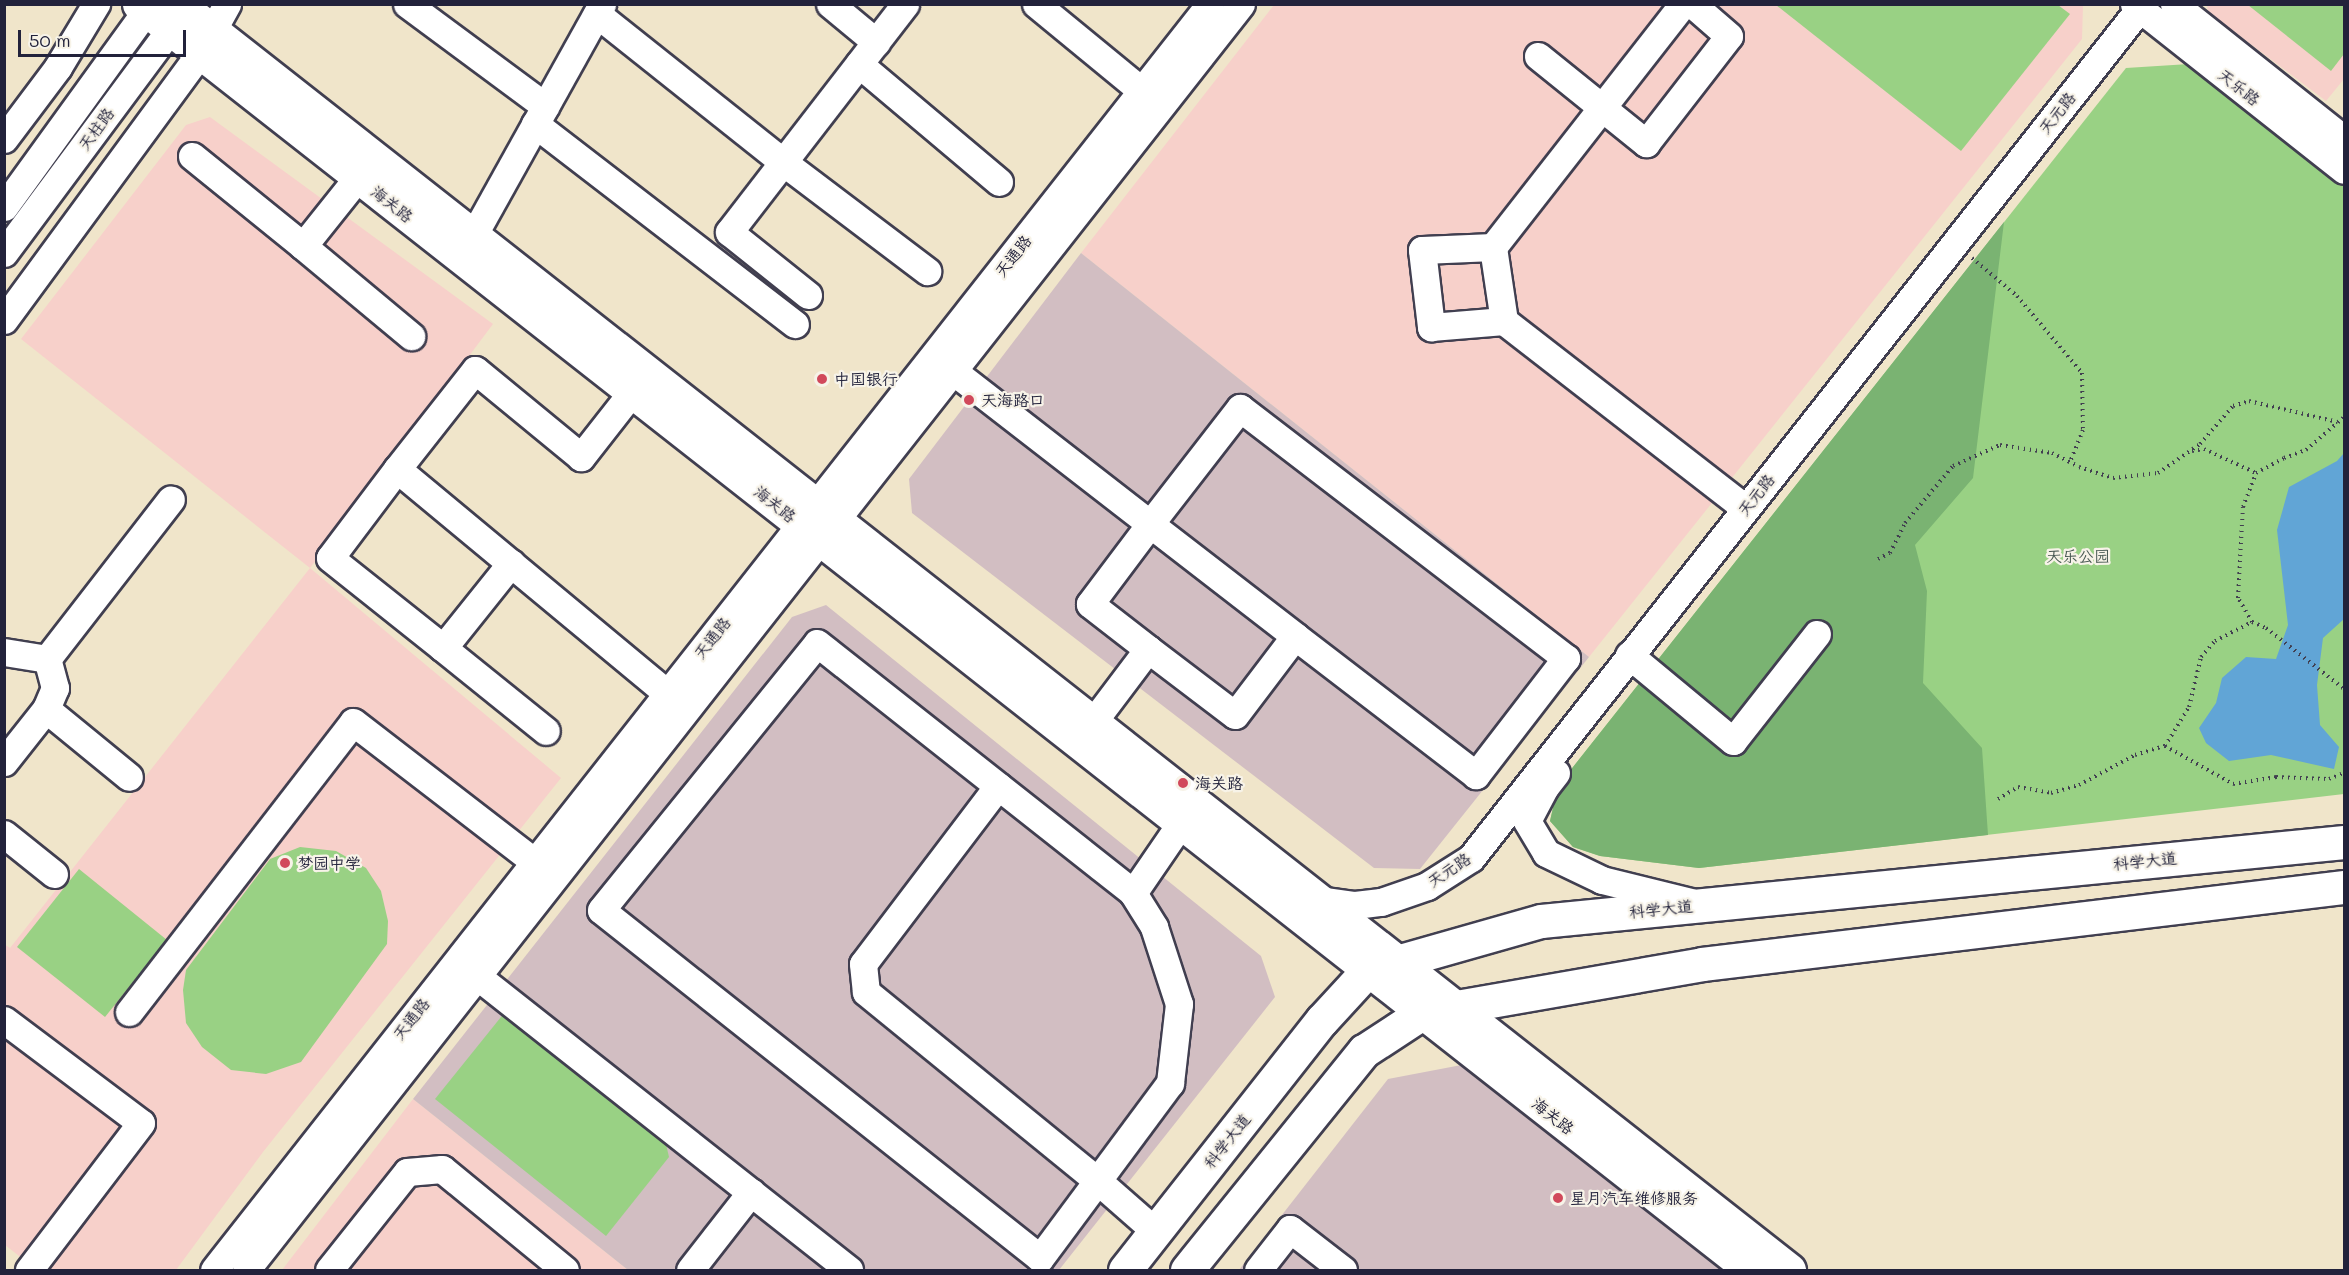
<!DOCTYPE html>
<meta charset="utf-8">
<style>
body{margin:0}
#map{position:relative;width:2349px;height:1275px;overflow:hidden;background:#f0e5ca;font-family:Mali,"LXGW WenKai TC",sans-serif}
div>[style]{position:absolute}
.built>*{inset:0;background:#f7d0ca}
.industrial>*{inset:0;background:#d2bec2}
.green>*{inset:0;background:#99d184}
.forest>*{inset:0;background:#7ab372}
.water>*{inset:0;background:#61a5d6}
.path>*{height:4px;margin-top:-2px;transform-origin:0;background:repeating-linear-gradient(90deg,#413f50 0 1.5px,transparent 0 6px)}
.roads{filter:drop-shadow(2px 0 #413f50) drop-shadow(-2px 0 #413f50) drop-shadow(0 2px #413f50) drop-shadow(0 -2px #413f50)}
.minor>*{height:27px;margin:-13.5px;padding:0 13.5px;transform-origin:13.5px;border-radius:13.5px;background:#fff}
.major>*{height:33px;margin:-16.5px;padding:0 16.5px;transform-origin:16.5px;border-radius:16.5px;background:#fff}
.dots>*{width:16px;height:16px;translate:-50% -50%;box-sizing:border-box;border:3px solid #f7f3e8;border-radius:50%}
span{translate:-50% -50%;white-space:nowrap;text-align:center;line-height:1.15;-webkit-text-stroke:4.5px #f7f3e8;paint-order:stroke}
.street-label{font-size:16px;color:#22223b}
.poi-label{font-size:16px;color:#22223b}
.left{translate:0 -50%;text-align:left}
.park-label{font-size:16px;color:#465751}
.frame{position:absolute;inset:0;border:6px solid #22223b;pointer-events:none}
.scale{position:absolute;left:18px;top:30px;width:168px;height:27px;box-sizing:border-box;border:3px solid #22223b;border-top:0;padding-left:8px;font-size:18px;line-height:21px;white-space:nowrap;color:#22223b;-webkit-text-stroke:4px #f7f3e8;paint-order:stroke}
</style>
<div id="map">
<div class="built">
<i style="clip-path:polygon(1274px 5px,2083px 5px,2082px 39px,1589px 657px,1081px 253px)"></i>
<i style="clip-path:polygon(2207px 5px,2344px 5px,2344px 79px,2326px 101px,2208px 12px)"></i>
<i style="clip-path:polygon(210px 117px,493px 324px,310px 568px,561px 778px,263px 1152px,176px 1270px,37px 1270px,5px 1245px,4px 944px,10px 948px,310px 568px,21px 339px,186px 125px)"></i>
<i style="clip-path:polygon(413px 1099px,628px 1270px,282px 1270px)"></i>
</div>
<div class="industrial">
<i style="clip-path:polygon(1081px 253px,1589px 657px,1420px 869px,1374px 868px,912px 513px,909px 479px)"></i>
<i style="clip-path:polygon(826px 605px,1261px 956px,1275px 997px,1059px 1270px,628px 1270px,413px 1099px,792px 617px)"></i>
<i style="clip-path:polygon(1472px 1063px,1734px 1270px,1239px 1270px,1388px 1079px)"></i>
</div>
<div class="green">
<i style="clip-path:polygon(2058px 5px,2070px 14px,1961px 151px,1776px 5px)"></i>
<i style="clip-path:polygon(2248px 5px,2344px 5px,2344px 54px,2331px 71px)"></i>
<i style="clip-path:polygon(2189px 64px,2344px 186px,2344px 794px,1699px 868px,1600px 856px,1573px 847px,1550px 821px,1558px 786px,2126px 68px)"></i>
<i style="clip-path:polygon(300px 847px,336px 851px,366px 868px,381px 891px,388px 921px,387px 944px,301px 1062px,266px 1074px,231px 1070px,202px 1047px,186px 1023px,183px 990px,186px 970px,270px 859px)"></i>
<i style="clip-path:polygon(79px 869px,167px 940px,105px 1017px,17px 947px)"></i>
<i style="clip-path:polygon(505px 1012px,665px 1140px,669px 1157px,606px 1236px,435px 1099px)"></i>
</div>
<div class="forest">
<i style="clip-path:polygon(2004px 222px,1973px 478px,1915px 545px,1927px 591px,1923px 683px,1982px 748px,1988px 835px,1699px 868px,1600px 856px,1573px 847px,1550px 821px,1558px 786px)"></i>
</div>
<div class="water">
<i style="clip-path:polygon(2344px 453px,2344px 619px,2323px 638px,2317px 685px,2320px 725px,2339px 747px,2334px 769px,2271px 755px,2229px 761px,2206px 743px,2199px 728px,2216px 703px,2222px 678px,2246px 657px,2276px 659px,2288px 625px,2277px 530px,2289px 487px,2337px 461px)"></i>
</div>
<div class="path">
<i style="left:1972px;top:258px;width:59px;rotate:40.2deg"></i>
<i style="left:2017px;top:296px;width:101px;rotate:49.8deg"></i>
<i style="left:2082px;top:373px;width:57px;rotate:89deg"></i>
<i style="left:2083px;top:430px;width:35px;rotate:112deg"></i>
<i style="left:2192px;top:451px;width:12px;rotate:-9deg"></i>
<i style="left:2204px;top:449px;width:57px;rotate:24.8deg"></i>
<i style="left:1878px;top:559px;width:13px;rotate:-27deg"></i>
<i style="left:1890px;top:553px;width:34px;rotate:-63deg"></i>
<i style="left:1905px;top:523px;width:75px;rotate:-49.9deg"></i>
<i style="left:1953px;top:466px;width:51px;rotate:-24.1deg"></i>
<i style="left:2000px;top:445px;width:53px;rotate:8.7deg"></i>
<i style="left:2052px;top:453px;width:30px;rotate:27deg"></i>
<i style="left:2079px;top:467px;width:36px;rotate:18deg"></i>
<i style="left:2113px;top:478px;width:45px;rotate:-6.3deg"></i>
<i style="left:2158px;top:473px;width:51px;rotate:-34.6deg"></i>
<i style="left:2200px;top:444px;width:50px;rotate:-49deg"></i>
<i style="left:2233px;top:406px;width:17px;rotate:-17deg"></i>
<i style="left:2249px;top:401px;width:91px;rotate:13.3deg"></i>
<i style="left:2252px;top:622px;width:28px;rotate:-120deg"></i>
<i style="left:2238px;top:598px;width:91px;rotate:-86.9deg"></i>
<i style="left:2243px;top:507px;width:36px;rotate:-69deg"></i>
<i style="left:2256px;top:473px;width:32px;rotate:-28deg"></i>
<i style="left:2284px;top:458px;width:23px;rotate:-20deg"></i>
<i style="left:2306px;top:450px;width:50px;rotate:-41deg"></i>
<i style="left:2165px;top:746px;width:78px;rotate:29.2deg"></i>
<i style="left:2233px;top:784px;width:44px;rotate:-9.2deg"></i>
<i style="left:2276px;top:777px;width:53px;rotate:2.2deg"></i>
<i style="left:2329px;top:779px;width:16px;rotate:-22deg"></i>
<i style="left:1998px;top:799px;width:23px;rotate:-31deg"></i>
<i style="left:2018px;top:787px;width:34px;rotate:10deg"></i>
<i style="left:2051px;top:793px;width:29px;rotate:-16deg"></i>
<i style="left:2079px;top:785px;width:64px;rotate:-28.2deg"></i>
<i style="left:2135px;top:755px;width:31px;rotate:-17deg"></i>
<i style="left:2165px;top:746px;width:46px;rotate:-58.4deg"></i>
<i style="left:2189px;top:707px;width:51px;rotate:-76.5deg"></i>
<i style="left:2201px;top:657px;width:21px;rotate:-49deg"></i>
<i style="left:2215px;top:641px;width:42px;rotate:-27.2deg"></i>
<i style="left:2252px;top:622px;width:15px;rotate:23deg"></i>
<i style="left:2266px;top:628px;width:99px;rotate:38deg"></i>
</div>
<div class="roads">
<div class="minor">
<i style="left:407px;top:4px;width:172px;rotate:36.5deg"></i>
<i style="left:830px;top:4px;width:60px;rotate:39.6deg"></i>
<i style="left:1036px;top:4px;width:137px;rotate:39.4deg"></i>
<i style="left:2134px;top:4px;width:268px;rotate:38.3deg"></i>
<i style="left:2174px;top:4px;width:217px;rotate:38.5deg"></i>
<i style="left:597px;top:14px;width:238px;rotate:38.5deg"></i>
<i style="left:783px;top:162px;width:181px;rotate:37.1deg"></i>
<i style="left:1538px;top:56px;width:139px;rotate:38.9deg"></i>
<i style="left:1646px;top:143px;width:135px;rotate:-52.2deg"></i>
<i style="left:1729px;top:36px;width:49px;rotate:-139.1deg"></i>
<i style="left:859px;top:64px;width:183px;rotate:40.1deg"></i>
<i style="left:535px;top:124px;width:328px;rotate:37.6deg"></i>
<i style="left:4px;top:139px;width:90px;rotate:-53.1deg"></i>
<i style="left:58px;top:67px;width:74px;rotate:-58.9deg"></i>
<i style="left:192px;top:156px;width:143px;rotate:39deg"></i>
<i style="left:303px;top:246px;width:88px;rotate:-51.4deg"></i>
<i style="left:4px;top:207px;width:251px;rotate:-54.1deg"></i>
<i style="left:303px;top:246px;width:141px;rotate:39.8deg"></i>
<i style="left:1493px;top:247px;width:71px;rotate:177.6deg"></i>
<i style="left:1422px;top:250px;width:78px;rotate:83.3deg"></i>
<i style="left:1431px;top:327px;width:73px;rotate:-4.7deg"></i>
<i style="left:1504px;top:321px;width:75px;rotate:-98.5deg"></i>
<i style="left:1493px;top:247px;width:308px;rotate:-52deg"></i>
<i style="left:4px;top:253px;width:299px;rotate:-53.4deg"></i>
<i style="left:463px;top:254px;width:286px;rotate:-60.9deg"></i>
<i style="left:808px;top:295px;width:101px;rotate:-141.4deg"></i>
<i style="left:729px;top:232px;width:288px;rotate:-52.3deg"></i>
<i style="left:4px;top:320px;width:331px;rotate:-53.7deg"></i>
<i style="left:200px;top:53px;width:56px;rotate:-61.1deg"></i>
<i style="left:1504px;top:321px;width:305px;rotate:37.8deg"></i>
<i style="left:953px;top:371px;width:249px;rotate:37.8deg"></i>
<i style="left:1150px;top:524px;width:100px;rotate:126.9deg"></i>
<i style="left:1090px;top:604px;width:73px;rotate:37.8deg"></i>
<i style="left:1148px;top:649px;width:91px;rotate:127deg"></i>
<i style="left:632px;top:392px;width:83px;rotate:128.1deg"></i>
<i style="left:581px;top:457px;width:137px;rotate:-140.6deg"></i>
<i style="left:475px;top:370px;width:126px;rotate:128.2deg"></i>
<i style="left:397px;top:469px;width:352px;rotate:39.7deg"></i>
<i style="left:397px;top:469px;width:111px;rotate:127deg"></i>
<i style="left:330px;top:558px;width:144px;rotate:38.5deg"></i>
<i style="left:443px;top:648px;width:109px;rotate:-51.3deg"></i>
<i style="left:443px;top:648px;width:132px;rotate:38.9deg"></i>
<i style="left:1148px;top:649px;width:109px;rotate:37.2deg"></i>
<i style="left:1235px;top:715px;width:99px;rotate:-52.8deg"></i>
<i style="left:1295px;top:636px;width:183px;rotate:-142.3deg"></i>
<i style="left:1150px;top:524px;width:147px;rotate:-52.2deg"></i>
<i style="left:1240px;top:408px;width:411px;rotate:37.5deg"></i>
<i style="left:1566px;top:658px;width:148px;rotate:127.6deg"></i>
<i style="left:1476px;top:775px;width:228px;rotate:-142.5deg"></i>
<i style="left:4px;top:652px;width:44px;rotate:9.2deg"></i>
<i style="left:47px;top:659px;width:202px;rotate:-52.2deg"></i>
<i style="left:1629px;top:655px;width:135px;rotate:39.6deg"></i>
<i style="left:1733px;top:741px;width:136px;rotate:-51.9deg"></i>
<i style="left:46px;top:709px;width:107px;rotate:39.3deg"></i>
<i style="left:4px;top:762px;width:68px;rotate:-51.6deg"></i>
<i style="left:46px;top:709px;width:23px;rotate:-67deg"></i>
<i style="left:55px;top:688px;width:30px;rotate:-105deg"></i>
<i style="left:1556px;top:773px;width:18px;rotate:128deg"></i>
<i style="left:1545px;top:787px;width:38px;rotate:118deg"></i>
<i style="left:1527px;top:821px;width:37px;rotate:59deg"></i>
<i style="left:1546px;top:853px;width:62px;rotate:25.7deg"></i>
<i style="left:1602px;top:880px;width:92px;rotate:13.9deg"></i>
<i style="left:998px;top:786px;width:223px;rotate:127.2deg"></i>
<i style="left:863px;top:964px;width:28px;rotate:84deg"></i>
<i style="left:866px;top:992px;width:299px;rotate:39.2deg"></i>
<i style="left:1098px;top:1181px;width:77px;rotate:41.3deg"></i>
<i style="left:4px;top:834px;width:64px;rotate:38.7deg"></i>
<i style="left:1133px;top:893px;width:40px;rotate:58deg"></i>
<i style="left:1154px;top:927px;width:81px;rotate:72deg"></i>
<i style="left:1179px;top:1004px;width:80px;rotate:96.5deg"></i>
<i style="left:1170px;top:1083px;width:218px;rotate:126.6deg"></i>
<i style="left:1040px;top:1258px;width:560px;rotate:-141.6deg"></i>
<i style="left:601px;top:910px;width:343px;rotate:-51deg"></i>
<i style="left:817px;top:643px;width:403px;rotate:38.3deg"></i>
<i style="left:1133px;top:893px;width:85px;rotate:-55.6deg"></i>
<i style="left:1319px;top:900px;width:36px;rotate:8deg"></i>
<i style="left:1355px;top:905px;width:26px;rotate:-7deg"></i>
<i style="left:1381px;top:902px;width:49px;rotate:-19.2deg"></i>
<i style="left:1427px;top:886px;width:52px;rotate:-32.5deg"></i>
<i style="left:1471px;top:858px;width:1087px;rotate:-51.8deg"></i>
<i style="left:463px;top:965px;width:492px;rotate:38.3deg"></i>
<i style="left:129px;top:1012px;width:366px;rotate:-52.3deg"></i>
<i style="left:353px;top:722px;width:230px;rotate:37.6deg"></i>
<i style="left:4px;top:1020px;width:171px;rotate:36.9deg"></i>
<i style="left:141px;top:1123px;width:185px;rotate:127.3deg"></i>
<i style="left:214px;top:1270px;width:1611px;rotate:-51.81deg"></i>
<i style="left:246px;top:1270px;width:1610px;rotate:-51.83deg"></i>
<i style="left:329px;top:1270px;width:125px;rotate:-51.5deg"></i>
<i style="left:407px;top:1172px;width:35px;rotate:-5deg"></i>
<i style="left:442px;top:1169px;width:159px;rotate:39.4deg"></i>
<i style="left:690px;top:1270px;width:99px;rotate:-52deg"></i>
<i style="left:1258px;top:1270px;width:52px;rotate:-52deg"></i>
<i style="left:1290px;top:1229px;width:67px;rotate:37.7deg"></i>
</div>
<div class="major">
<i style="left:139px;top:4px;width:2050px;rotate:38.14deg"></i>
<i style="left:178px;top:4px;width:2049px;rotate:38.16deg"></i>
<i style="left:1125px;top:1270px;width:318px;rotate:-51.8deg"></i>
<i style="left:1322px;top:1020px;width:68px;rotate:-47.4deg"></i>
<i style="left:1368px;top:970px;width:180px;rotate:-15.8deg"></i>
<i style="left:1541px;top:921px;width:807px;rotate:-5.62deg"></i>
<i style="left:1187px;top:1270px;width:282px;rotate:-51.1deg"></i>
<i style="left:1364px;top:1051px;width:69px;rotate:-33.2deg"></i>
<i style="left:1422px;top:1013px;width:284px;rotate:-9.9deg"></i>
<i style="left:1702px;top:964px;width:647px;rotate:-6.84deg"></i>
</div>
</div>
<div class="dots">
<i style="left:822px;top:379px;background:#d1495b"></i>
<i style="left:969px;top:400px;background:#d1495b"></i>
<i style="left:1183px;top:783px;background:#d1495b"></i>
<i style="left:285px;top:863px;background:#d1495b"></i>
<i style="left:1558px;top:1198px;background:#d1495b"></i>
</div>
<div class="street-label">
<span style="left:2239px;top:87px;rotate:38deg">天乐路</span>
<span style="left:2057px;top:113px;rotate:-52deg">天元路</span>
<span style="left:96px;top:129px;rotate:-54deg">天柱路</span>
<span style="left:392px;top:204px;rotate:38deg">海关路</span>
<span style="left:1013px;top:256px;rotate:-52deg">天通路</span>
<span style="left:1756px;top:495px;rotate:-52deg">天元路</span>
<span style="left:775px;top:504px;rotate:38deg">海关路</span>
<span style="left:712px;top:638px;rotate:-52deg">天通路</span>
<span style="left:2145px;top:861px;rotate:-6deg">科学大道</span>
<span style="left:1449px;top:870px;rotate:-34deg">天元路</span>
<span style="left:1661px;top:909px;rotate:-6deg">科学大道</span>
<span style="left:411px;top:1019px;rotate:-52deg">天通路</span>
<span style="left:1553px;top:1116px;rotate:38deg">海关路</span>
<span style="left:1227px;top:1141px;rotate:-52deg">科学大道</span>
</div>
<div class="poi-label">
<span class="left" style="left:834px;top:379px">中国银行</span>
<span class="left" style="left:981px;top:400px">天海路口</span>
<span class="left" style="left:1195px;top:783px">海关路</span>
<span class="left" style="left:297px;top:863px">梦园中学</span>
<span class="left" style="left:1570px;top:1198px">星月汽车维修服务</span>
</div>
<div class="park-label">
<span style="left:2078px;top:556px">天乐公园</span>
</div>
<div class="frame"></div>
<div class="scale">50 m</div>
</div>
